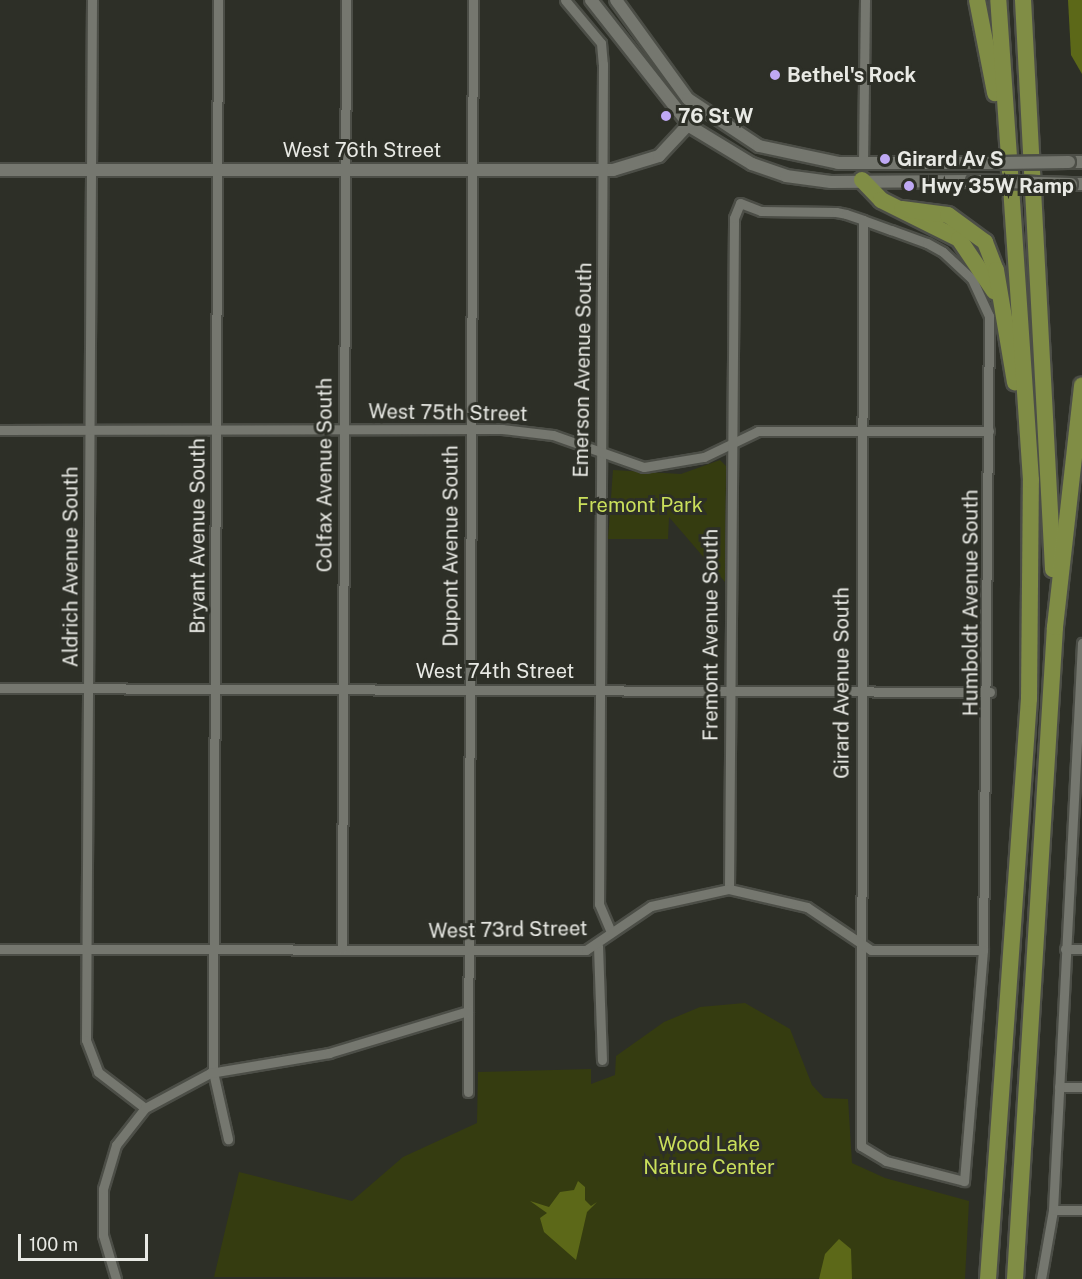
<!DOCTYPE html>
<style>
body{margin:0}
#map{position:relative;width:1082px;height:1279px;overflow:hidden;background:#2d2f27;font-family:"Public Sans",sans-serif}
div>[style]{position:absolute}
.green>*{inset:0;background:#353c10}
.water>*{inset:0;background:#5c6818}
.roads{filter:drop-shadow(2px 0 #4c4e47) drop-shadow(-2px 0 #4c4e47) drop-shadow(0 2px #4c4e47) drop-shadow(0 -2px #4c4e47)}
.minor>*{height:9px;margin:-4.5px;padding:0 4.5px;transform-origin:4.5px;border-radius:4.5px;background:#75776f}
.tertiary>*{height:12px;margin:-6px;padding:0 6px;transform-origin:6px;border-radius:6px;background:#75776f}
.motorway>*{height:16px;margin:-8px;padding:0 8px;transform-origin:8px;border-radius:8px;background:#808d45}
.bridges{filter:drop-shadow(2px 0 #4c4e47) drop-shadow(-2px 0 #4c4e47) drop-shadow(0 2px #4c4e47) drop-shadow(0 -2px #4c4e47)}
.tertiary-bridge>*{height:12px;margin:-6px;padding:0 6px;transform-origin:6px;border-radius:6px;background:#75776f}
.dots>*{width:16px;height:16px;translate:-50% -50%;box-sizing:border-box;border:3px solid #2d2f27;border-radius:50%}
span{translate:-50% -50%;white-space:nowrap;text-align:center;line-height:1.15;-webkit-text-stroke:6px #2d2f27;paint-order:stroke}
.poi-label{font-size:20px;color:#e8e9e4;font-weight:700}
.left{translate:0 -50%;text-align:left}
.street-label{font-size:20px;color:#e8e9e4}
.park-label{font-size:20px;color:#cadf5b}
.scale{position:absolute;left:18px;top:1234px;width:130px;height:27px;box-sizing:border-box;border:3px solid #e8e9e4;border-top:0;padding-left:8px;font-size:18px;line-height:21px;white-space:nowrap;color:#e8e9e4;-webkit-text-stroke:4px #2d2f27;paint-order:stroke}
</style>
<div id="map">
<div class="green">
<i style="clip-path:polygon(720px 460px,726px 466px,725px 582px,669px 517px,668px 539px,608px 539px,613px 470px,681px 474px)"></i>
<i style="clip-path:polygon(745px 1003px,790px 1029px,812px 1085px,824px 1098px,848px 1099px,852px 1163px,885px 1178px,969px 1201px,965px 1279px,214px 1277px,239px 1172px,352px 1201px,403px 1157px,477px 1123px,478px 1072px,591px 1069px,591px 1084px,615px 1075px,616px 1056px,664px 1022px,700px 1007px)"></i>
</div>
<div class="water">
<i style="clip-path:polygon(1068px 0,1082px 0,1082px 74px,1071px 55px)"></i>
<i style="clip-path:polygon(578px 1181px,585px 1187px,585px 1200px,591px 1206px,597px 1202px,587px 1212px,576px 1260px,544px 1232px,540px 1218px,547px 1213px,530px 1201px,549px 1207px,560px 1192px,574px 1190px)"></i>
<i style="clip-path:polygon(839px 1239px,851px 1249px,852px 1279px,819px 1279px,825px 1254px)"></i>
</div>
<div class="roads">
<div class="minor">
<i style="left:92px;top:0;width:1040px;rotate:90.33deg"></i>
<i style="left:86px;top:1040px;width:34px;rotate:69deg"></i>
<i style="left:98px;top:1072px;width:59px;rotate:37.5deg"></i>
<i style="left:218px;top:0;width:1072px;rotate:90.27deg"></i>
<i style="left:213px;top:1072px;width:69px;rotate:77.4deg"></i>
<i style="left:565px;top:0;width:56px;rotate:50.1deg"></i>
<i style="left:601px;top:43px;width:21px;rotate:85deg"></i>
<i style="left:603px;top:64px;width:840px;rotate:90.27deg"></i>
<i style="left:599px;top:904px;width:30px;rotate:67deg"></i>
<i style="left:863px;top:163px;width:163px;rotate:-89.3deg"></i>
<i style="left:0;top:430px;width:502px;rotate:-0.11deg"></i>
<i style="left:502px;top:429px;width:51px;rotate:6.7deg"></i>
<i style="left:553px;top:435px;width:96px;rotate:19.4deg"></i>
<i style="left:644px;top:467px;width:61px;rotate:-9.5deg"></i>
<i style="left:704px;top:457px;width:60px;rotate:-25.7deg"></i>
<i style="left:758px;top:431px;width:231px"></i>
<i style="left:0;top:688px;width:990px;rotate:0.23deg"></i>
<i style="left:729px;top:889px;width:671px;rotate:-89.57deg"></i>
<i style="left:734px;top:218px;width:16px;rotate:-68deg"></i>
<i style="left:740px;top:203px;width:22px;rotate:21deg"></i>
<i style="left:761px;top:211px;width:75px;rotate:0.8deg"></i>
<i style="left:836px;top:212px;width:10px;rotate:11deg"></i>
<i style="left:846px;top:214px;width:18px;rotate:19deg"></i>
<i style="left:863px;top:220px;width:30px;rotate:20deg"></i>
<i style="left:891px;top:230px;width:38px;rotate:20deg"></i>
<i style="left:927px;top:243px;width:18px;rotate:29deg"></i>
<i style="left:943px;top:252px;width:40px;rotate:43deg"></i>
<i style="left:972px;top:279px;width:41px;rotate:65.3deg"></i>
<i style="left:989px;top:316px;width:634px;rotate:90.54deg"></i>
<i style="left:983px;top:950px;width:232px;rotate:94.7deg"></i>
<i style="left:964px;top:1181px;width:81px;rotate:-165.6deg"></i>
<i style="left:886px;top:1161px;width:29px;rotate:-149deg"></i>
<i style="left:861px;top:1146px;width:926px;rotate:-89.88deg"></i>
<i style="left:598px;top:946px;width:114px;rotate:88deg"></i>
<i style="left:0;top:949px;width:586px;rotate:0.1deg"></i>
<i style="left:586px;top:950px;width:78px;rotate:-34.1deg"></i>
<i style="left:651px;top:906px;width:80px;rotate:-12.3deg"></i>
<i style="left:729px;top:889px;width:80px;rotate:13deg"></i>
<i style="left:807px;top:907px;width:77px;rotate:33.9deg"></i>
<i style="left:871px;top:950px;width:112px"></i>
<i style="left:342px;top:949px;width:949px;rotate:-89.76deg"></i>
<i style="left:1065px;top:949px;width:17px"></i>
<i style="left:1059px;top:1087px;width:23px"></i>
<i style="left:468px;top:1092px;width:1092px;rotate:-89.74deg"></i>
<i style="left:1053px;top:1210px;width:29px"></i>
<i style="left:116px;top:1279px;width:46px;rotate:-106.5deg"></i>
<i style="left:103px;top:1235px;width:46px;rotate:-90deg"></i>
<i style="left:103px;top:1189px;width:46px;rotate:-73.5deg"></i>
<i style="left:116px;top:1145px;width:47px;rotate:-51.9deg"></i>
<i style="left:145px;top:1108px;width:74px;rotate:-28.3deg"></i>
<i style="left:210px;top:1073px;width:121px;rotate:-9.5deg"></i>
<i style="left:329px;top:1053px;width:145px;rotate:-16.8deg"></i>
<i style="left:1041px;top:1279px;width:70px;rotate:-80.1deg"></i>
<i style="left:1053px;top:1210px;width:568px;rotate:-87.07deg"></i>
</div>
<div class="tertiary">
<i style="left:591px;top:0;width:162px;rotate:51.8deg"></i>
<i style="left:691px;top:127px;width:71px;rotate:31.2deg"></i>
<i style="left:752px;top:164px;width:36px;rotate:19deg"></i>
<i style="left:786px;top:176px;width:45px;rotate:7.6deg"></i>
<i style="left:831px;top:182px;width:142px;rotate:-0.4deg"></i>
<i style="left:616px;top:0;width:122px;rotate:54deg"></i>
<i style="left:688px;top:99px;width:85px;rotate:33.5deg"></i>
<i style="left:759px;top:146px;width:81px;rotate:12.1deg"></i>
<i style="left:838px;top:163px;width:162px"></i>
<i style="left:1069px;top:162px;width:13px"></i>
<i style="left:0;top:170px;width:613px"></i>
<i style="left:613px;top:170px;width:48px;rotate:-16.9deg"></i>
<i style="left:659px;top:156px;width:62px;rotate:-47deg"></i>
<i style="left:1071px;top:184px;width:11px"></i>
</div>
<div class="motorway">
<i style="left:977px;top:0;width:95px;rotate:79deg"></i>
<i style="left:1023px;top:0;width:570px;rotate:86.98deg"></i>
<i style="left:862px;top:180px;width:28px;rotate:46deg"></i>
<i style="left:881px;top:200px;width:87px;rotate:26.6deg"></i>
<i style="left:959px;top:239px;width:63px;rotate:56.1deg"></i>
<i style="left:902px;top:209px;width:46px;rotate:7.4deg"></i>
<i style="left:948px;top:215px;width:46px;rotate:36.1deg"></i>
<i style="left:985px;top:242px;width:30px;rotate:69deg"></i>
<i style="left:996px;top:270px;width:114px;rotate:80.4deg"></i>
<i style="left:988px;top:1279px;width:581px;rotate:-85.96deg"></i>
<i style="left:1029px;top:699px;width:219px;rotate:-89.5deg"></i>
<i style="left:1031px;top:480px;width:481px;rotate:-93.9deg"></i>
<i style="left:1015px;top:1279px;width:653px;rotate:-86.49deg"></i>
<i style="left:1055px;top:627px;width:243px;rotate:-83.6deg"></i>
</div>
</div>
<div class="bridges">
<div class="tertiary-bridge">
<i style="left:1000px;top:163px;width:69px;rotate:-0.8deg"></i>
<i style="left:973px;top:181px;width:98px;rotate:1.8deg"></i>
</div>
</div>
<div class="dots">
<i style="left:775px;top:75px;background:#bfa9f4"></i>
<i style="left:666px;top:116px;background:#bfa9f4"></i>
<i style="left:885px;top:159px;background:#bfa9f4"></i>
<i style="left:909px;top:186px;background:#bfa9f4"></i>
</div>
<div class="poi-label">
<span class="left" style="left:787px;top:75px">Bethel's Rock</span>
<span class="left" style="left:678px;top:116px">76 St W</span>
<span class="left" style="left:897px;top:159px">Girard Av S</span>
<span class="left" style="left:921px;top:186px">Hwy 35W Ramp</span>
</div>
<div class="street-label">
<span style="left:362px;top:150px">West 76th Street</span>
<span style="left:583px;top:370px;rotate:-89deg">Emerson Avenue South</span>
<span style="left:448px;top:413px;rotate:1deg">West 75th Street</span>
<span style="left:325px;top:475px;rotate:-90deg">Colfax Avenue South</span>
<span style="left:198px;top:536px;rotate:-90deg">Bryant Avenue South</span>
<span style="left:451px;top:546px;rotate:-90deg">Dupont Avenue South</span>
<span style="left:71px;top:567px;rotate:-90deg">Aldrich Avenue South</span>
<span style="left:971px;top:603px;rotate:-90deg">Humboldt Avenue South</span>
<span style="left:711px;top:635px;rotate:-90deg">Fremont Avenue South</span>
<span style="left:495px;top:671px">West 74th Street</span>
<span style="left:842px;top:683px;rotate:-90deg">Girard Avenue South</span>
<span style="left:508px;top:930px;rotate:-1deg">West 73rd Street</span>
</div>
<div class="park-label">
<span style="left:640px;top:505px">Fremont Park</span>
<span style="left:709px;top:1156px">Wood Lake<br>Nature Center</span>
</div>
<div class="scale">100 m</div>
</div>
